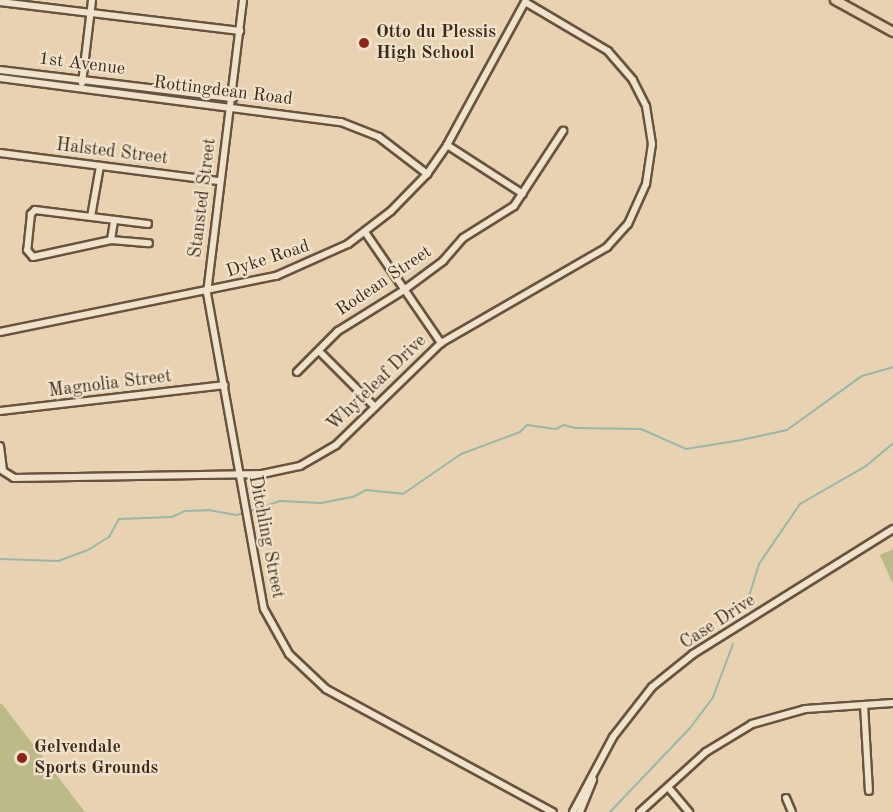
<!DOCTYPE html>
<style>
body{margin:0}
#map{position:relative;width:893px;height:812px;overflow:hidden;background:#e9d2b1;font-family:"Old Standard TT",serif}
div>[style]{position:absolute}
.green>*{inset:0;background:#bcba88}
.stream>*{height:2px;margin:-1px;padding:0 1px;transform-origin:1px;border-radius:1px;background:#97b8aa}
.roads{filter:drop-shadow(2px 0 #68543e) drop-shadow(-2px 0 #68543e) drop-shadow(0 2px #68543e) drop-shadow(0 -2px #68543e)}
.minor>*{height:6px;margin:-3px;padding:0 3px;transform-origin:3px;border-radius:3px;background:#f1e2cc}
.major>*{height:8px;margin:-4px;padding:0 4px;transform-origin:4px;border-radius:4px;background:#e9d2b1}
.dots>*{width:16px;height:16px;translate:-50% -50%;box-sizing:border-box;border:3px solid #f1e2cc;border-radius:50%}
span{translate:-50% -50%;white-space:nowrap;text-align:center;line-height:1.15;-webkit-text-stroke:4.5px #f1e2cc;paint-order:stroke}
.poi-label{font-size:18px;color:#3d2a17;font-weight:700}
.left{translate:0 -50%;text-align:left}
.street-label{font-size:18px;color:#3d2a17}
</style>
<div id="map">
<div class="green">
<i style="clip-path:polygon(893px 549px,893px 582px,892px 582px,880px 555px)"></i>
<i style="clip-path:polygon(0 704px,2px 704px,85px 812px,0 812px)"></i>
</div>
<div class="stream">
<i style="left:0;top:559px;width:58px;rotate:2deg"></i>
<i style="left:58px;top:561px;width:32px;rotate:-20deg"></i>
<i style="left:88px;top:550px;width:25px;rotate:-32deg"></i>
<i style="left:109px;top:537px;width:21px;rotate:-61deg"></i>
<i style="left:119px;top:519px;width:53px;rotate:-2.2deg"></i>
<i style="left:172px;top:517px;width:14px;rotate:-25deg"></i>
<i style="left:185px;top:511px;width:23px;rotate:-2deg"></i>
<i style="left:208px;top:510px;width:29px;rotate:10deg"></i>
<i style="left:237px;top:515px;width:45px;rotate:-18deg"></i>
<i style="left:280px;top:501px;width:41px;rotate:2.8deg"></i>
<i style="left:321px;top:503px;width:33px;rotate:-11deg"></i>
<i style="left:353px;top:497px;width:15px;rotate:-28deg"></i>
<i style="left:366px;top:490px;width:37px;rotate:6deg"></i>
<i style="left:403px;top:494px;width:70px;rotate:-34.6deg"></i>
<i style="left:461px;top:454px;width:63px;rotate:-20.4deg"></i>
<i style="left:520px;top:432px;width:10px;rotate:-45deg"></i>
<i style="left:527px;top:425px;width:29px;rotate:8deg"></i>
<i style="left:556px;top:429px;width:9px;rotate:-27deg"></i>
<i style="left:564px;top:425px;width:11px;rotate:15deg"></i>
<i style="left:575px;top:428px;width:66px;rotate:0.9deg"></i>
<i style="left:641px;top:429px;width:49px;rotate:24deg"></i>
<i style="left:686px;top:449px;width:56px;rotate:-9.3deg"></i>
<i style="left:741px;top:440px;width:47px;rotate:-12.3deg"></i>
<i style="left:787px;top:430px;width:92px;rotate:-35.8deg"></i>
<i style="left:862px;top:376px;width:32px;rotate:-16deg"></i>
<i style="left:746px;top:606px;width:44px;rotate:-72.8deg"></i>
<i style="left:759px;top:564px;width:73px;rotate:-55.7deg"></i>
<i style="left:800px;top:504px;width:76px;rotate:-29.9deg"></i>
<i style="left:866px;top:466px;width:35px;rotate:-40deg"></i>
<i style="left:610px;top:812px;width:116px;rotate:-46.4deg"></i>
<i style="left:690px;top:728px;width:39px;rotate:-53deg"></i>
<i style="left:713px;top:697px;width:57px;rotate:-69.3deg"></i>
</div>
<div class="roads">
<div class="minor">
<i style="left:243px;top:0;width:295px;rotate:97deg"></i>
<i style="left:207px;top:293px;width:321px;rotate:79.8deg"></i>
<i style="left:264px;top:609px;width:51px;rotate:60.9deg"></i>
<i style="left:289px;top:654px;width:51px;rotate:43.4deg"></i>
<i style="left:326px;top:689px;width:258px;rotate:28.5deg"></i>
<i style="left:0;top:2px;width:242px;rotate:6.9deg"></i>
<i style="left:0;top:70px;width:235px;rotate:6.9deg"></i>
<i style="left:0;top:78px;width:344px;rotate:7.4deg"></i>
<i style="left:341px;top:122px;width:41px;rotate:21.5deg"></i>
<i style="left:379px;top:137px;width:61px;rotate:37.6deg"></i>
<i style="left:82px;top:83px;width:84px;rotate:-83.1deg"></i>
<i style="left:447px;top:145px;width:90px;rotate:32.8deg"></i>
<i style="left:0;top:153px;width:222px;rotate:7.3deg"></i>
<i style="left:91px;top:217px;width:52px;rotate:-80deg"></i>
<i style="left:148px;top:224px;width:114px;rotate:-172.9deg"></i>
<i style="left:35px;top:210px;width:6px;rotate:135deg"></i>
<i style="left:31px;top:214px;width:36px;rotate:96deg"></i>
<i style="left:27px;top:250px;width:9px;rotate:49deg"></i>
<i style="left:33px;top:257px;width:80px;rotate:-12.3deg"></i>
<i style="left:111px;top:240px;width:38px;rotate:5deg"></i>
<i style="left:365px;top:232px;width:135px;rotate:55.6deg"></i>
<i style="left:111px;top:240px;width:20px;rotate:-81deg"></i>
<i style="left:0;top:332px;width:282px;rotate:-11.5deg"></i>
<i style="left:276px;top:276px;width:79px;rotate:-24deg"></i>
<i style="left:348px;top:244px;width:54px;rotate:-37.5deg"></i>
<i style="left:391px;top:211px;width:52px;rotate:-45.8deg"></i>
<i style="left:427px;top:174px;width:35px;rotate:-55deg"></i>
<i style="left:447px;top:145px;width:165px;rotate:-61.4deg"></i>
<i style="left:319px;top:351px;width:79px;rotate:45deg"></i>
<i style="left:297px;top:372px;width:58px;rotate:-45deg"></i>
<i style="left:338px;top:331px;width:78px;rotate:-31.8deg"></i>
<i style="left:404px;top:290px;width:49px;rotate:-36.6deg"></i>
<i style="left:443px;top:261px;width:30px;rotate:-49deg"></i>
<i style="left:463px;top:238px;width:60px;rotate:-32.1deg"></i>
<i style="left:514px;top:206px;width:90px;rotate:-56.8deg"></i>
<i style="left:0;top:411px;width:226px;rotate:-6.6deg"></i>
<i style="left:0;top:446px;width:25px;rotate:83deg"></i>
<i style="left:3px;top:471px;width:13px;rotate:32deg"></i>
<i style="left:14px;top:478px;width:248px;rotate:-0.9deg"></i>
<i style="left:262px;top:474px;width:39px;rotate:-12deg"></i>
<i style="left:300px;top:466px;width:42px;rotate:-30.3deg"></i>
<i style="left:336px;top:445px;width:146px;rotate:-44.2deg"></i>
<i style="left:441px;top:343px;width:192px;rotate:-30deg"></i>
<i style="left:607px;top:247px;width:31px;rotate:-48deg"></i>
<i style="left:628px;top:224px;width:44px;rotate:-65.8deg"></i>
<i style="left:646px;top:184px;width:40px;rotate:-81.5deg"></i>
<i style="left:652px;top:144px;width:38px;rotate:-99deg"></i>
<i style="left:646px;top:106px;width:29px;rotate:-117deg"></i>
<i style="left:633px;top:80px;width:38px;rotate:-131deg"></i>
<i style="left:608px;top:51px;width:96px;rotate:-149.4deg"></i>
<i style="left:864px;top:705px;width:86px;rotate:86.7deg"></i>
<i style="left:668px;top:787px;width:33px;rotate:50deg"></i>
<i style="left:786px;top:798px;width:15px;rotate:67deg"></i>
<i style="left:573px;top:812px;width:85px;rotate:-61.9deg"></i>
<i style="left:613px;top:737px;width:63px;rotate:-52deg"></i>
<i style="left:652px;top:687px;width:53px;rotate:-38.8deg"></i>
<i style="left:693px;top:654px;width:236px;rotate:-32deg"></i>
<i style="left:580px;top:812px;width:35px;rotate:-68deg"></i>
<i style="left:640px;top:812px;width:89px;rotate:-42.3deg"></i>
<i style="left:706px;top:752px;width:54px;rotate:-31.3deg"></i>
<i style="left:752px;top:724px;width:55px;rotate:-15.8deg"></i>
<i style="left:805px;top:709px;width:88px;rotate:-3.9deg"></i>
</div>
<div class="major">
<i style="left:835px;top:0;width:66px;rotate:28.9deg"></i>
</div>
</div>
<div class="dots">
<i style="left:364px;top:43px;background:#8f2418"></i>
<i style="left:22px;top:758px;background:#8f2418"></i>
</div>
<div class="poi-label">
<span class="left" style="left:376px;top:43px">Otto du Plessis<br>High School</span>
<span class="left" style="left:34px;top:758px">Gelvendale<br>Sports Grounds</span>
</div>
<div class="street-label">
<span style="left:82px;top:64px;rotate:7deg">1st Avenue</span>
<span style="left:223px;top:91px;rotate:7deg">Rottingdean Road</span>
<span style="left:112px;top:152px;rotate:7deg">Halsted Street</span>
<span style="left:203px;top:198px;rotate:-83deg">Stansted Street</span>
<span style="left:268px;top:259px;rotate:-18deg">Dyke Road</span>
<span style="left:384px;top:281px;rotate:-34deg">Rodean Street</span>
<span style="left:377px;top:383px;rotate:-44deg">Whyteleaf Drive</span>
<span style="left:110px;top:384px;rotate:-7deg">Magnolia Street</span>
<span style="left:266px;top:537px;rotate:79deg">Ditchling Street</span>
<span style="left:718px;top:622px;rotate:-33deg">Case Drive</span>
</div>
</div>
